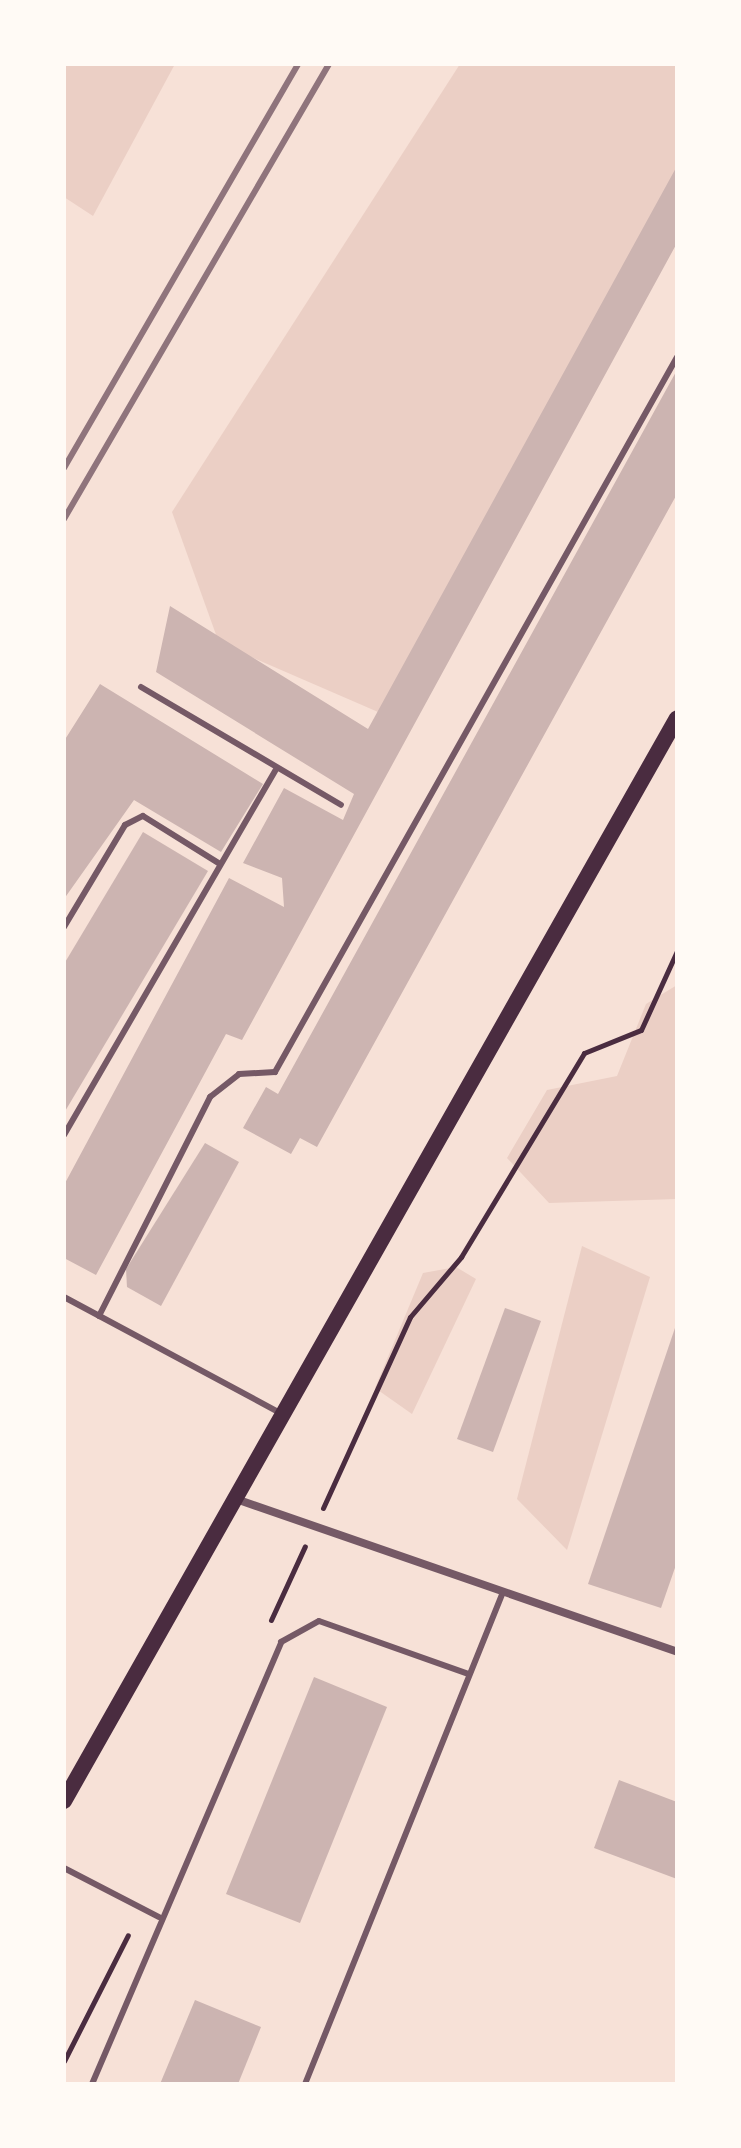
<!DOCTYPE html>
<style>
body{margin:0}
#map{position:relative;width:741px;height:2148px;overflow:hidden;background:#f7e1d7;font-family:"Alegreya Sans",sans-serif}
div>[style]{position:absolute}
.green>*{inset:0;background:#ebcfc5}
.building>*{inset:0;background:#ccb4b1}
.path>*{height:5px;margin:-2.5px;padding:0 2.5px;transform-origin:2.5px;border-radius:2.5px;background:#4a2c40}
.service>*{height:6px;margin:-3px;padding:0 3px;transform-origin:3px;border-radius:3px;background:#755966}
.minor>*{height:8px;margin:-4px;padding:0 4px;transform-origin:4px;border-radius:4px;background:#755966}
.secondary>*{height:16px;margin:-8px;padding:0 8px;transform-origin:8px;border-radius:8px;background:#4a2c40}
.rail>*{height:6px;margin:-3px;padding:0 3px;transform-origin:3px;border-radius:3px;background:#8f747c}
span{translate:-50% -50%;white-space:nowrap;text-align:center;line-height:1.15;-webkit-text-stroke:8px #fffaf5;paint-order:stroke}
.frame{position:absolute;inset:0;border:66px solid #fffaf5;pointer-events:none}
</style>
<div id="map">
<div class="green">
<i style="clip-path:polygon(64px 64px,175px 64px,93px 216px,64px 197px)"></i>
<i style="clip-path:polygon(460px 64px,677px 64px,677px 220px,385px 715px,219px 643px,172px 512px)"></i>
<i style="clip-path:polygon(677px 985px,677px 1199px,549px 1203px,507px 1158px,547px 1090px,617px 1076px,646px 1004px)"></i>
<i style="clip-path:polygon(582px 1246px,650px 1277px,567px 1550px,517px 1499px)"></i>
<i style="clip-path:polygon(456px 1267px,476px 1279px,412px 1414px,375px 1388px,423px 1273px)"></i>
</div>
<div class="building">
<i style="clip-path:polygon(677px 166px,677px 243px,242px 1040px,226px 1034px,96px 1275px,64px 1258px,64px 1185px,229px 878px,284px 907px,282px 878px,243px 863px,284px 788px,343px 820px,354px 794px,156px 672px,170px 606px,368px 729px)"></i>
<i style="clip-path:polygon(677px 370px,677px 494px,317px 1147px,300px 1138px,291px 1154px,243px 1128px,266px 1087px,278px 1094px)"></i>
<i style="clip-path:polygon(100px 684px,263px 784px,221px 852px,134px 800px,64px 899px,64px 741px)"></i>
<i style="clip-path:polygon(143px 832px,208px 871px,64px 1113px,64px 964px)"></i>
<i style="clip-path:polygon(205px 1143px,239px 1162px,161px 1306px,127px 1287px,126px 1269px)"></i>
<i style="clip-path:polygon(505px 1308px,541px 1321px,493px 1452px,457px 1439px)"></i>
<i style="clip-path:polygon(676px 1325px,677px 1562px,661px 1608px,588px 1584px)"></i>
<i style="clip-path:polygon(314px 1677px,387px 1707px,300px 1923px,226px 1894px)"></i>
<i style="clip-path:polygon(619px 1780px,677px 1802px,677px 1879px,594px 1848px)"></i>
<i style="clip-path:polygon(195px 2000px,261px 2027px,238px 2084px,160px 2084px)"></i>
</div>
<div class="path">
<i style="left:323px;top:1508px;width:210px;rotate:-65.5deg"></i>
<i style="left:410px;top:1317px;width:79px;rotate:-49.6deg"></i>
<i style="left:461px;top:1257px;width:238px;rotate:-58.9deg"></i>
<i style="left:584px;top:1053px;width:61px;rotate:-22deg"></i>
<i style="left:641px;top:1030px;width:87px;rotate:-65.5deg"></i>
<i style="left:271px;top:1620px;width:81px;rotate:-65.3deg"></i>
<i style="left:64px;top:2061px;width:141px;rotate:-63.1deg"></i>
</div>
<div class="service">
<i style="left:141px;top:687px;width:232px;rotate:30.5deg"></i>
<i style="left:64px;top:927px;width:119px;rotate:-59.1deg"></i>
<i style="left:125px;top:825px;width:20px;rotate:-27deg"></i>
<i style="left:143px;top:816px;width:91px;rotate:31.9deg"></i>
<i style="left:64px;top:1135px;width:422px;rotate:-59.9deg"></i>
<i style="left:64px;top:1297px;width:245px;rotate:28.2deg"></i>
<i style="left:99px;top:1316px;width:246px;rotate:-63.1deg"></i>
<i style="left:210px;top:1097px;width:37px;rotate:-38deg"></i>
<i style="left:239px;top:1074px;width:36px;rotate:-3deg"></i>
<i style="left:275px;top:1072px;width:820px;rotate:-60.65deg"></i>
<i style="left:64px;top:1868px;width:107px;rotate:27.3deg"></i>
<i style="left:92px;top:2084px;width:481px;rotate:-66.8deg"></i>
<i style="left:281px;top:1642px;width:43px;rotate:-28.9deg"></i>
<i style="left:319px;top:1621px;width:156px;rotate:19.5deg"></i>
<i style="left:305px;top:2084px;width:530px;rotate:-68.08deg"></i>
</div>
<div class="minor">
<i style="left:236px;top:1499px;width:467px;rotate:19.1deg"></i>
</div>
<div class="secondary">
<i style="left:64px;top:1801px;width:1244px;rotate:-60.49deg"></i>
</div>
<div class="rail">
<i style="left:64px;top:468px;width:467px;rotate:-59.9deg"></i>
<i style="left:64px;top:519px;width:527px;rotate:-59.78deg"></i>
</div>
<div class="frame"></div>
</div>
